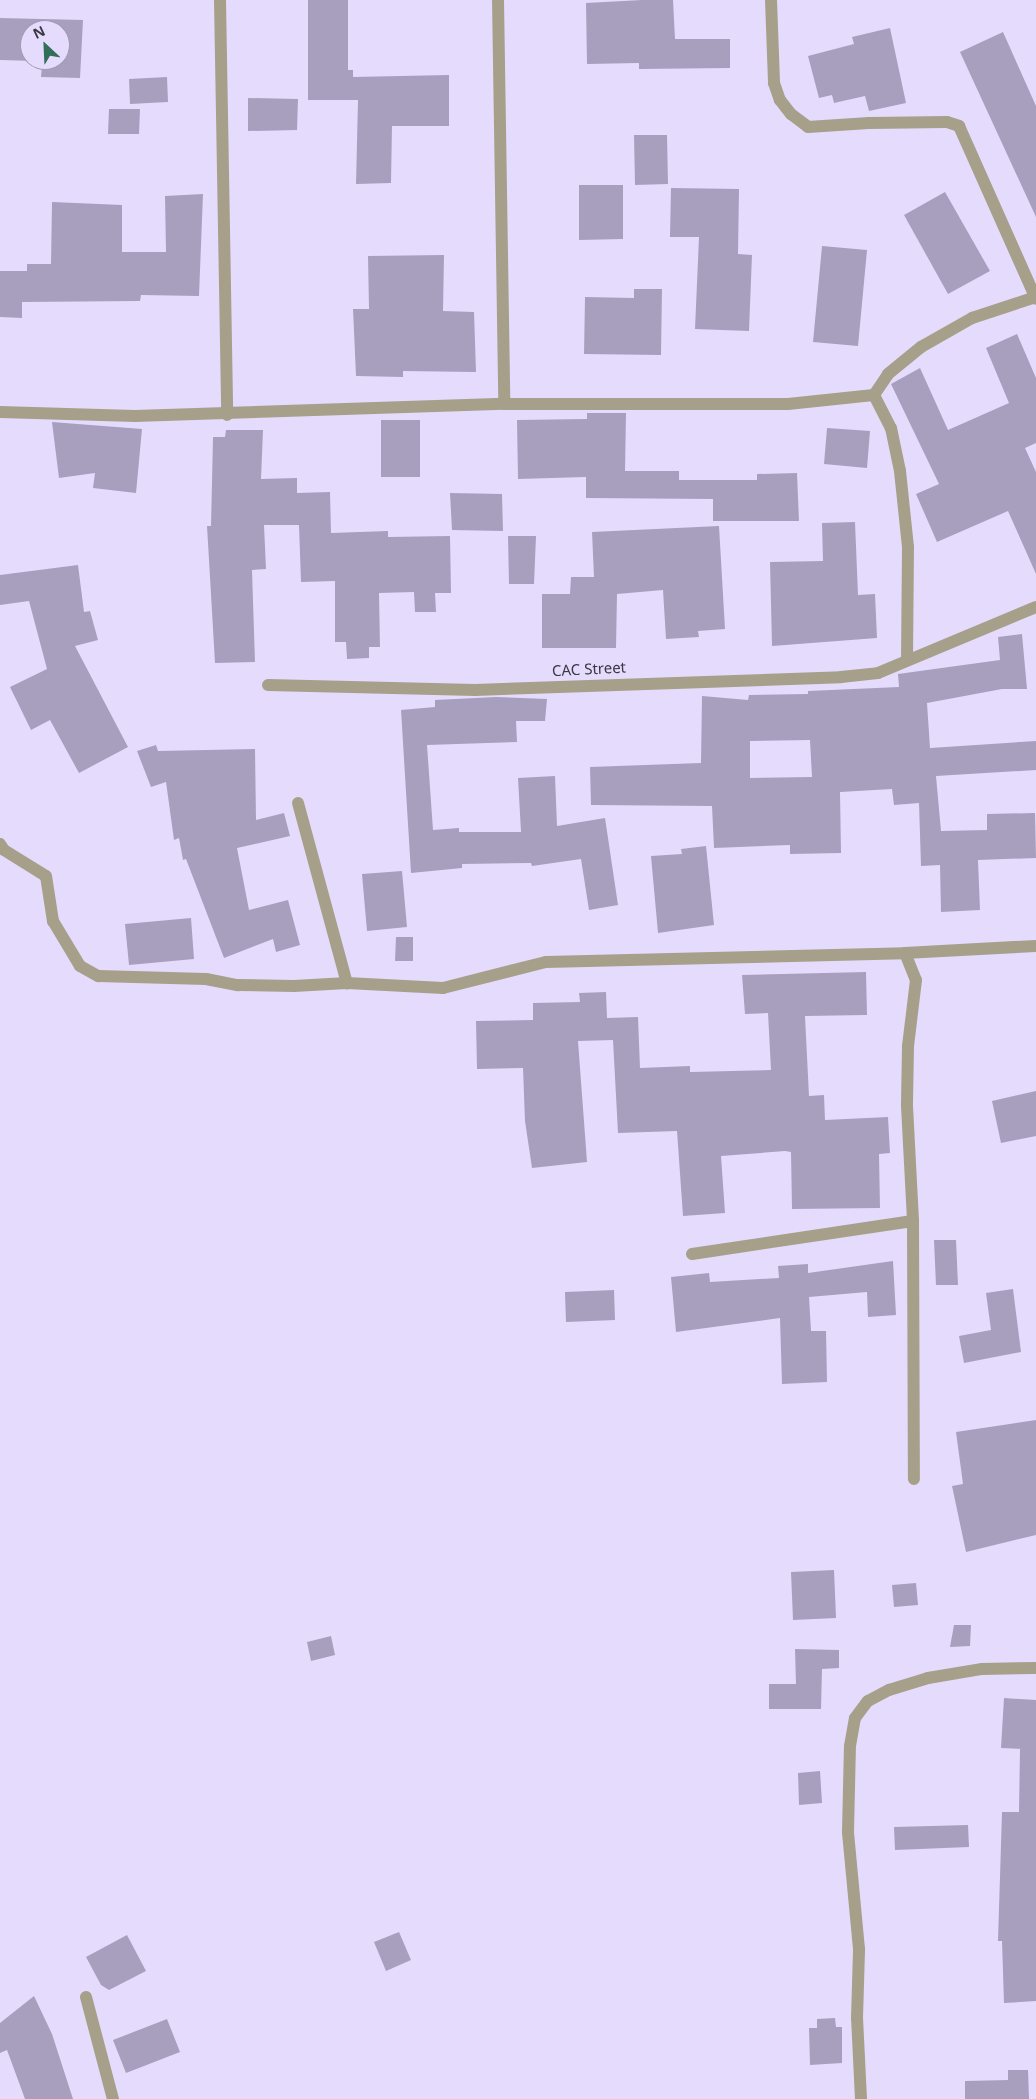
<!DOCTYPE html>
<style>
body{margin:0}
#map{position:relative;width:1036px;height:2099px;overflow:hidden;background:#e5dcfd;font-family:"Noto Sans",sans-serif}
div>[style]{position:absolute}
.building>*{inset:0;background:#a89fbf}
.street>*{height:12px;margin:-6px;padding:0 6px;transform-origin:6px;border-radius:6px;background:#a6a08b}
span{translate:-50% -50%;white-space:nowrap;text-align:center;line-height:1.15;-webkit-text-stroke:5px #e5dcfd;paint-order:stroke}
.street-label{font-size:15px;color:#3a3643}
.north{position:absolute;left:20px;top:20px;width:50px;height:50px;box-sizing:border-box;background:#e5dcfd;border:1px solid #a19ab3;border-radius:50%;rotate:335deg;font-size:14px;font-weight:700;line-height:20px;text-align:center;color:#3a3643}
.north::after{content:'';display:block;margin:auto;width:18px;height:22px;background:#326e59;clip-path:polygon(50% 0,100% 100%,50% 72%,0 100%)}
</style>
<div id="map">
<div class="building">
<i style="clip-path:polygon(308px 0,348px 0,348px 70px,353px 70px,353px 77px,449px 75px,449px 126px,392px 126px,391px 183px,356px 184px,358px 100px,308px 100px)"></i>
<i style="clip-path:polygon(642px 0,673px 0,675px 39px,730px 39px,730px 68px,639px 69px,639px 63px,587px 64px,586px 3px)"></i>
<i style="clip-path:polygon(evenodd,0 18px,83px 20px,80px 78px,41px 77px,42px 65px,35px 65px,36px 61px,0 60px,0 18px,30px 30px,60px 30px,60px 60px,30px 60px,30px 30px)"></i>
<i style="clip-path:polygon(890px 28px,906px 103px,869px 111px,865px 96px,834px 103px,832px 95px,819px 98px,808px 56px,854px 44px,852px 37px)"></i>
<i style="clip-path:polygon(1003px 32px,1036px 106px,1036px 217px,960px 52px)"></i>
<i style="clip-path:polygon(167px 77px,168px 102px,130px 104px,129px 79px)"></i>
<i style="clip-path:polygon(248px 98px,298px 99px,297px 130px,248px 131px)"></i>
<i style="clip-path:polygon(109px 109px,140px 109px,139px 134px,108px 134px)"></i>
<i style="clip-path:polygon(634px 135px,667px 135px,668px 184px,635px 185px)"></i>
<i style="clip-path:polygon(579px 185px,623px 185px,623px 239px,579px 240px)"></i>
<i style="clip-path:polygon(671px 188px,739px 189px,738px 254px,752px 255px,749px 331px,695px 329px,699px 237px,670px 237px)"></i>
<i style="clip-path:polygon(945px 192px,990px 271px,948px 294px,904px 215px)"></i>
<i style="clip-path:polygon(203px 194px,199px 296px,141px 295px,140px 301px,22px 302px,22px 318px,0 317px,0 271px,27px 271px,27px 264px,51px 264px,52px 202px,122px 205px,122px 252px,166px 252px,165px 196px)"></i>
<i style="clip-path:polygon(822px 246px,867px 250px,858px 346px,813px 342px)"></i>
<i style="clip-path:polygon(444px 255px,443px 311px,474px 312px,476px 372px,403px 371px,403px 377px,356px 376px,353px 309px,369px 309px,368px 256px)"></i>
<i style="clip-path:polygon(634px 289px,662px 289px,661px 355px,584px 354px,585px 297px,634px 298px)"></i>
<i style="clip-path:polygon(1017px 334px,1036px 378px,1036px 443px,1025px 448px,1036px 472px,1036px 574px,1008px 511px,937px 542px,916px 494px,939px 484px,891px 384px,920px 368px,948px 430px,1009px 403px,986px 348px)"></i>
<i style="clip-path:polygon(587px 413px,626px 413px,625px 471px,679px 471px,679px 480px,757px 480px,757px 474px,797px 473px,799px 521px,713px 521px,713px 499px,586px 498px,586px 477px,518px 479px,517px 420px,587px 419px)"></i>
<i style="clip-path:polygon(381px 420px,420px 420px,420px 477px,381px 477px)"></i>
<i style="clip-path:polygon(52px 422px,142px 429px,136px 493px,93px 488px,95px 473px,59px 478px)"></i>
<i style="clip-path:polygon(827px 428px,870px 431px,867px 468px,824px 464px)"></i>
<i style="clip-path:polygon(226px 430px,263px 430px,261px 479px,297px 478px,297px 493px,330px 492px,331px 533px,388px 531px,388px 537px,450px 536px,451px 593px,435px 593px,436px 612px,415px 612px,414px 592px,379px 593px,380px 647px,369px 647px,369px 658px,347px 659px,346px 642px,335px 642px,335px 581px,301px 582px,299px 525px,264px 525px,266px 569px,252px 570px,255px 662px,215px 663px,207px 526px,211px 526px,213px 437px,225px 437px)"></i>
<i style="clip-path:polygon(450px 493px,502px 494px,503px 531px,452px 530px)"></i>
<i style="clip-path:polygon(855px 522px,858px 595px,875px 594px,877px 638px,772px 646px,770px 562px,823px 561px,822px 523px)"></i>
<i style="clip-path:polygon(719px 526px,725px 629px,698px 631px,699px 637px,666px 639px,663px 590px,617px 594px,616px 648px,542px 648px,542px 594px,570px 594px,571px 577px,594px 577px,592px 532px)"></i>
<i style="clip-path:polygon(508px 536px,536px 536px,534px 584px,509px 584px)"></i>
<i style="clip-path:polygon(78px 565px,84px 612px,90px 611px,98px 640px,75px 646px,128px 747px,79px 773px,50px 720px,31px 730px,10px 687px,47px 669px,29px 601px,0 605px,0 575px)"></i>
<i style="clip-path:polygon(evenodd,1022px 634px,1027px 689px,1002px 689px,927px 703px,930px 748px,1036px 741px,1036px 770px,936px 776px,941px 831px,987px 830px,987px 814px,1035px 813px,1036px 858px,978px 860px,980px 910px,941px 912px,940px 865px,921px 866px,919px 803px,894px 805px,892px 789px,840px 792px,841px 853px,790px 854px,790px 845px,714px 848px,712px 806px,591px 805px,590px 767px,701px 763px,702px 696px,748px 700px,749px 695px,808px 694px,808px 691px,899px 687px,898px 674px,1000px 660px,998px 637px,1022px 634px,810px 740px,812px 777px,750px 778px,750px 741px,810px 740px)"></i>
<i style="clip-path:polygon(496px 697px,547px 699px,545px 721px,516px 721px,517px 742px,427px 745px,433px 830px,459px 828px,459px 832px,521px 832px,518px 778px,555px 776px,557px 826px,605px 818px,618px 905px,589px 910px,581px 859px,532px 866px,531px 863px,462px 864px,462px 868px,411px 873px,401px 710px,435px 707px,435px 700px)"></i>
<i style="clip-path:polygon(156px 745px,158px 751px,255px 749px,256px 820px,284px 813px,290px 836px,237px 848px,249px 910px,288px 900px,300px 945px,276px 952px,273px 939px,224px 958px,186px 859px,183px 860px,179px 838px,174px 840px,166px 782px,151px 787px,137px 751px)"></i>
<i style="clip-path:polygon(706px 846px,714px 925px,658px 933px,651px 856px,682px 854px,681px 849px)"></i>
<i style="clip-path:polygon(402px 871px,407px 927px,367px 931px,362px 874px)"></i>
<i style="clip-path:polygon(191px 918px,194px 959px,129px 965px,125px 924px)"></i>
<i style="clip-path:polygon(396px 937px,413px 937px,413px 961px,395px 961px)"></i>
<i style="clip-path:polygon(866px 972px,867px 1015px,805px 1016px,809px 1096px,824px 1095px,825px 1120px,888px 1117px,890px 1153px,879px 1154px,880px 1208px,792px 1209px,791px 1152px,785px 1151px,721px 1156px,725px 1213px,683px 1216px,677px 1131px,618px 1133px,613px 1040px,578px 1041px,587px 1162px,532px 1168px,525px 1121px,523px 1068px,477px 1069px,476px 1021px,533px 1020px,533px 1003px,580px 1002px,579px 993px,606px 992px,607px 1018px,638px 1017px,640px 1068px,690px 1066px,690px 1072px,771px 1070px,768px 1013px,745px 1014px,742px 975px)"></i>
<i style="clip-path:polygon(1036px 1091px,1036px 1136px,1001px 1143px,992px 1101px)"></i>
<i style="clip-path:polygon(934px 1240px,956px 1240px,958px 1285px,936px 1285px)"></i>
<i style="clip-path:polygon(893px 1261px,896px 1315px,868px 1317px,867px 1292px,809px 1297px,811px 1331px,826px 1331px,827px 1382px,782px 1384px,780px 1318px,676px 1332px,671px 1277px,709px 1273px,710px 1282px,779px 1278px,778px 1266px,808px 1264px,808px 1273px)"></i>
<i style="clip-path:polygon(1013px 1289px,1021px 1352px,964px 1363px,959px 1336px,991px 1330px,986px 1293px)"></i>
<i style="clip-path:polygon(614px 1290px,615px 1320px,566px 1322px,565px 1292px)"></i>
<i style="clip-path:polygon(1036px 1420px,1036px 1535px,966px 1552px,952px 1486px,963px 1484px,956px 1432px)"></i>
<i style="clip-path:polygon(834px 1570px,836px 1618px,793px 1620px,791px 1572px)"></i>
<i style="clip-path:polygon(916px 1583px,918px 1605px,894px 1607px,892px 1585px)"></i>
<i style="clip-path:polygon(954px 1625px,971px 1625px,970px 1646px,950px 1647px)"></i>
<i style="clip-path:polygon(331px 1636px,335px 1655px,311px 1661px,307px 1642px)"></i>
<i style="clip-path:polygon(795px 1649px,839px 1650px,839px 1668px,822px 1669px,821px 1709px,769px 1709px,769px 1684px,796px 1684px)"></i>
<i style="clip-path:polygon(1004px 1698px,1036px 1700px,1036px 2001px,1004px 2003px,1002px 1941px,998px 1941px,1002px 1812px,1019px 1812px,1020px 1749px,1025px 1749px,1001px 1748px)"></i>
<i style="clip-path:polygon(820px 1771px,822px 1803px,799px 1805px,798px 1773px)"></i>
<i style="clip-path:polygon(968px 1825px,969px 1847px,895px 1850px,894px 1827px)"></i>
<i style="clip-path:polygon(399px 1932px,411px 1960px,386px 1971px,374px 1942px)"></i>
<i style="clip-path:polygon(127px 1935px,146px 1971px,109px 1990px,101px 1985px,86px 1957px)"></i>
<i style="clip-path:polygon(34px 1996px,52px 2034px,73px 2099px,25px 2099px,7px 2050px,0 2053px,0 2023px)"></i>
<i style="clip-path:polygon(835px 2018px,836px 2027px,842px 2027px,842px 2063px,810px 2065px,809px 2028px,817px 2028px,817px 2019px)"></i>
<i style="clip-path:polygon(167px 2019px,180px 2052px,126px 2073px,113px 2040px)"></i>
<i style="clip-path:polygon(1008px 2070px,1028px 2070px,1029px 2099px,965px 2099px,965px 2081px,1008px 2080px)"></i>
</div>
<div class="street">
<i style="left:220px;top:0;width:415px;rotate:89deg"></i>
<i style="left:498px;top:0;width:404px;rotate:89.1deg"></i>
<i style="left:771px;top:0;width:83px;rotate:87.9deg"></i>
<i style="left:774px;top:83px;width:18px;rotate:71deg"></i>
<i style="left:780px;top:100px;width:18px;rotate:52deg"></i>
<i style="left:791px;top:114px;width:21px;rotate:37deg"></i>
<i style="left:808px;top:127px;width:61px;rotate:-3.8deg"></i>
<i style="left:869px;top:123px;width:78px;rotate:-0.7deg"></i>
<i style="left:947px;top:122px;width:13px;rotate:18deg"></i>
<i style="left:959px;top:126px;width:189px;rotate:66deg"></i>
<i style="left:874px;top:395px;width:37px;rotate:63deg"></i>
<i style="left:891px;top:428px;width:44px;rotate:78.2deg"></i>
<i style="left:900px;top:471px;width:76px;rotate:84deg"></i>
<i style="left:908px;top:547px;width:112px;rotate:90.5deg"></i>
<i style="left:0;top:412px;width:135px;rotate:1.7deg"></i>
<i style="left:135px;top:416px;width:369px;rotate:-1.9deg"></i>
<i style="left:504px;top:404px;width:284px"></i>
<i style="left:788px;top:404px;width:86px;rotate:-6deg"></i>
<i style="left:874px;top:395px;width:25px;rotate:-56deg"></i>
<i style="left:888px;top:374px;width:43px;rotate:-39.3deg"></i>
<i style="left:921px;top:347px;width:59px;rotate:-29.6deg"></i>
<i style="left:972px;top:318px;width:67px;rotate:-18.2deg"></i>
<i style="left:268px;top:685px;width:207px;rotate:1.4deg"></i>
<i style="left:475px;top:690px;width:366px;rotate:-2deg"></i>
<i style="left:841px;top:677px;width:37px;rotate:-6deg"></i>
<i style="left:878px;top:673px;width:171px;rotate:-22.7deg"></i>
<i style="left:298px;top:803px;width:187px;rotate:74.8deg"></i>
<i style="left:0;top:844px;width:7px;rotate:56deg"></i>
<i style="left:4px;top:850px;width:49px;rotate:31.8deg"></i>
<i style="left:46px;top:876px;width:46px;rotate:81.2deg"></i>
<i style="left:53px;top:921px;width:52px;rotate:59deg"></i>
<i style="left:80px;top:966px;width:21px;rotate:29deg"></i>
<i style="left:98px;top:976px;width:108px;rotate:1.6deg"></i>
<i style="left:206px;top:979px;width:33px;rotate:11deg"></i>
<i style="left:238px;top:985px;width:56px;rotate:1deg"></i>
<i style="left:294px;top:986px;width:53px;rotate:-3.2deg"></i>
<i style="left:347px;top:983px;width:96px;rotate:3deg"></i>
<i style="left:443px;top:988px;width:106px;rotate:-14.2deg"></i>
<i style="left:546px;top:962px;width:359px;rotate:-1.4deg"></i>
<i style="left:905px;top:953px;width:131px;rotate:-3.1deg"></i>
<i style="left:905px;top:953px;width:29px;rotate:68deg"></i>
<i style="left:916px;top:980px;width:66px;rotate:96.9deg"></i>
<i style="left:908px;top:1046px;width:60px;rotate:91deg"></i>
<i style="left:907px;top:1106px;width:115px;rotate:87deg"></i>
<i style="left:913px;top:1221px;width:258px;rotate:89.8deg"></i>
<i style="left:692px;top:1254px;width:223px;rotate:-8.5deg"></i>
<i style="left:86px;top:1997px;width:106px;rotate:75.2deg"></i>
<i style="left:861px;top:2099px;width:81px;rotate:-92.8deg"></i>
<i style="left:857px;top:2018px;width:69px;rotate:-88.3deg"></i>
<i style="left:859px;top:1949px;width:118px;rotate:-95.4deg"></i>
<i style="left:848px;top:1832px;width:86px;rotate:-88.7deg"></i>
<i style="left:850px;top:1746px;width:28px;rotate:-80deg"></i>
<i style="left:855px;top:1718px;width:21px;rotate:-53deg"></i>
<i style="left:868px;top:1701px;width:24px;rotate:-28deg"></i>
<i style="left:889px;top:1690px;width:41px;rotate:-17.1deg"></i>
<i style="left:928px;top:1678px;width:55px;rotate:-9.5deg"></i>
<i style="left:982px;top:1669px;width:54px;rotate:-1.1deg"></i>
</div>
<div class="street-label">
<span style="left:589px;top:669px;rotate:-3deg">CAC Street</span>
</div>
<div class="north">N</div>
</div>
